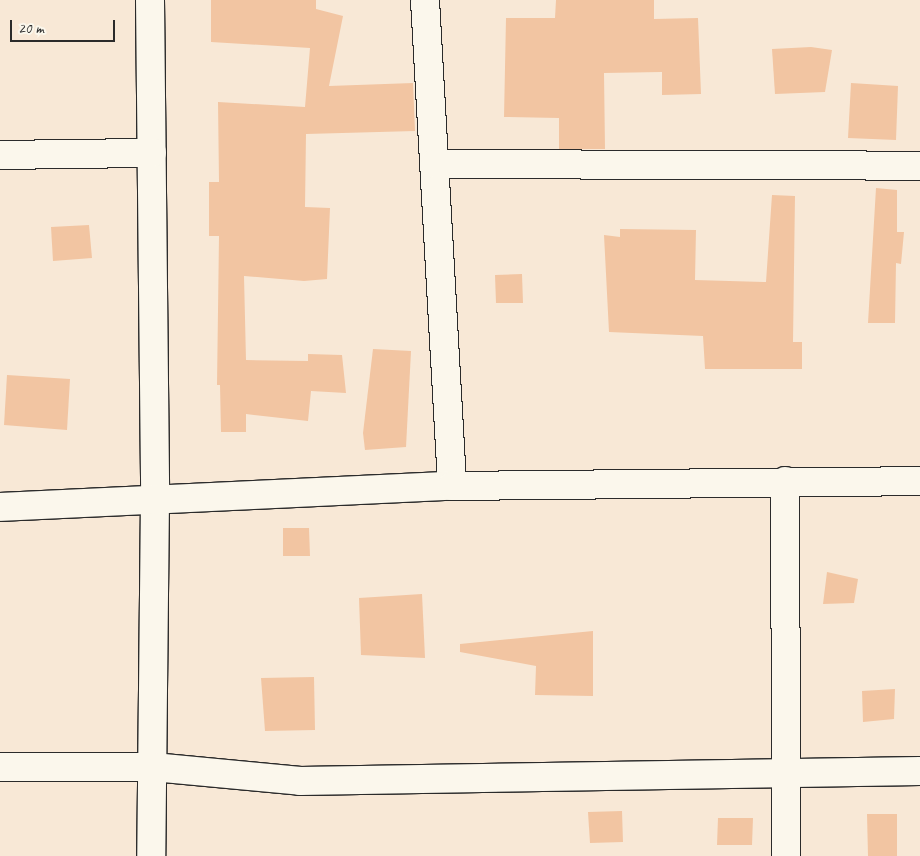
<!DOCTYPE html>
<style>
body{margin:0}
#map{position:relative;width:920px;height:856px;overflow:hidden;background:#f8e8d6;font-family:Caveat,sans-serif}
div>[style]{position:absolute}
.building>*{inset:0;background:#f2c5a2}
.roads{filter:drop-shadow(1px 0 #2b2b2b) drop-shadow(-1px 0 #2b2b2b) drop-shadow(0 1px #2b2b2b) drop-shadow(0 -1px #2b2b2b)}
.minor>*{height:28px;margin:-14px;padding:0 14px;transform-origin:14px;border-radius:14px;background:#fbf7ec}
span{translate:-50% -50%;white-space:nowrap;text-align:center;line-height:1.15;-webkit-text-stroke:4.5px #fbf7ec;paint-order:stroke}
.scale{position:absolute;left:10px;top:20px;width:105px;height:22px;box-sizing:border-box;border:2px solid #2b2b2b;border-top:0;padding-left:6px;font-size:15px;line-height:18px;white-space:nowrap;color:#2b2b2b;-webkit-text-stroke:4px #fbf7ec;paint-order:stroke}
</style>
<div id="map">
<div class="building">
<i style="clip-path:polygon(211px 0,316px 0,316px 9px,343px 16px,329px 86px,413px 83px,415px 131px,306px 134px,305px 207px,330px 208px,327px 279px,304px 281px,244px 276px,246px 360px,308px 361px,308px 354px,342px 355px,346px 393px,311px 391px,308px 421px,246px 414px,246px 432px,221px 432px,220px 385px,217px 385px,219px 236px,209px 236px,209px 182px,219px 182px,218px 102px,305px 107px,310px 48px,211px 42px)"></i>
<i style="clip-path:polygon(556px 0,654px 0,654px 19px,698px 18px,701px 94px,662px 95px,662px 72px,604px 73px,605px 149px,559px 149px,559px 118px,504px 117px,506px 18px,555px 18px)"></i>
<i style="clip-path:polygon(811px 47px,832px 50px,825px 92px,775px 94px,772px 49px)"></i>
<i style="clip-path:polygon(851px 83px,898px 86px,896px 140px,848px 138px)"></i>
<i style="clip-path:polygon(876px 188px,897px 190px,897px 232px,904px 232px,901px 264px,896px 263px,895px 323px,868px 323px)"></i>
<i style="clip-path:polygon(772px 195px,795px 196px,793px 342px,802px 342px,802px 369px,705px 369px,703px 336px,609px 332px,604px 235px,620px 237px,620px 229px,696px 230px,695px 280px,766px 282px)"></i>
<i style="clip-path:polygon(89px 225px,92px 258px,53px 261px,51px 227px)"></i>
<i style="clip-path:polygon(522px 274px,523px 303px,496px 303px,495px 275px)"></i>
<i style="clip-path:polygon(373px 349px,411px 351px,406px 447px,365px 450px,363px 433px)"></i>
<i style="clip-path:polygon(7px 375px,70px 379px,67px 430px,4px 425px)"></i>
<i style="clip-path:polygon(283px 528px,309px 528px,310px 556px,283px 556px)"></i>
<i style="clip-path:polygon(827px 572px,858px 579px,854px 603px,823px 604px)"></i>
<i style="clip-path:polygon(422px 594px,425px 658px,361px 655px,359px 598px)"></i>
<i style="clip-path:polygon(593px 631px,593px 696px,535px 695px,536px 666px,460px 652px,460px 644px)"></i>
<i style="clip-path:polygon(314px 677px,315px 730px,265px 731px,261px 678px)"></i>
<i style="clip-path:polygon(895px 689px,894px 719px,863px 722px,862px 691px)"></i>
<i style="clip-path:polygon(622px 811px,623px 842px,590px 843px,588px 812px)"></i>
<i style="clip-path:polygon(867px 814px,897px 814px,897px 856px,868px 856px)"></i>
<i style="clip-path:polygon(718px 818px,753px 818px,752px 845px,717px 845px)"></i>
</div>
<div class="roads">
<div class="minor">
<i style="left:150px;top:0;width:499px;rotate:89.4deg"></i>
<i style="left:155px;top:499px;width:357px;rotate:90.6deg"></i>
<i style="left:425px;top:0;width:487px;rotate:86.8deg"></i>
<i style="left:0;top:155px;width:152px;rotate:-0.8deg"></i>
<i style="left:435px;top:164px;width:485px;rotate:0.2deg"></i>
<i style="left:785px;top:481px;width:375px;rotate:89.8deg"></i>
<i style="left:0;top:507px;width:452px;rotate:-2.7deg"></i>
<i style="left:452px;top:486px;width:468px;rotate:-0.6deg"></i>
<i style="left:0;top:767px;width:153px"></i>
<i style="left:153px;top:767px;width:148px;rotate:5.4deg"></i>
<i style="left:300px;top:781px;width:620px;rotate:-0.92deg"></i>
</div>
</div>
<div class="scale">20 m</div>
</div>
